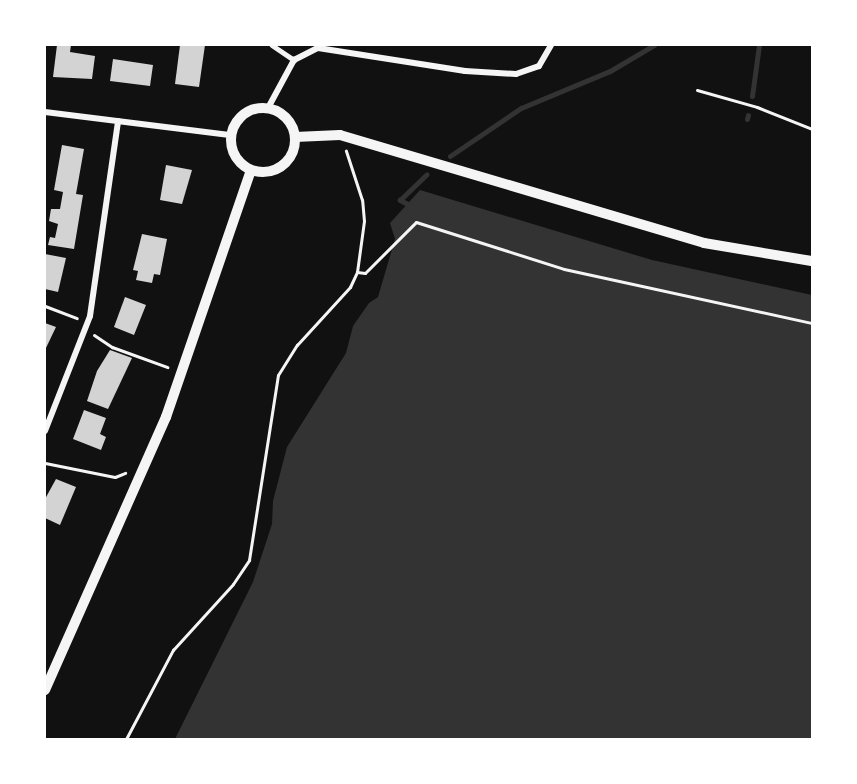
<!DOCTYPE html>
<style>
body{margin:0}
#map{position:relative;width:857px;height:784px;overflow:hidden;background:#111;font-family:Ubuntu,sans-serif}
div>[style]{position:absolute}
.water>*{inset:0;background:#333}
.stream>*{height:5px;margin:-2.5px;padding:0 2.5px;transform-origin:2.5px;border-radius:2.5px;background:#333}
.building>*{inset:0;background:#d3d3d3}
.path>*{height:3px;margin:-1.5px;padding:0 1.5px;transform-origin:1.5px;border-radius:1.5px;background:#f5f5f5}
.service>*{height:4.5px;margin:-2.25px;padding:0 2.25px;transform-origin:2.25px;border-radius:2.25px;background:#f5f5f5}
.minor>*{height:6px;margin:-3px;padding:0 3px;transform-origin:3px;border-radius:3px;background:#f5f5f5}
.tertiary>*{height:10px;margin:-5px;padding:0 5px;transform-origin:5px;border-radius:5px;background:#f5f5f5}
.tertiary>.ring{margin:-5px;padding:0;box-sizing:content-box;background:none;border:10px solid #f5f5f5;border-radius:50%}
span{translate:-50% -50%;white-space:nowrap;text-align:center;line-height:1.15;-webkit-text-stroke:4.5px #fff;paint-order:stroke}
.frame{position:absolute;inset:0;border:46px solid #fff;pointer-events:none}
</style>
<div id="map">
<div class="water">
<i style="clip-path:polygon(420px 190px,652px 260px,812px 295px,812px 739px,175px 739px,253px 582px,272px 524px,273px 501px,287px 447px,346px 353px,353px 326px,369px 303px,378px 297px,395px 239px,390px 223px)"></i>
</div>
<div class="stream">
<i style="left:752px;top:96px;width:51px;rotate:-82.2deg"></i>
<i style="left:747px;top:119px;width:4px;rotate:-76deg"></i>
<i style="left:450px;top:156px;width:86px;rotate:-34.1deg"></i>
<i style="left:521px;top:108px;width:96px;rotate:-22.6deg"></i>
<i style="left:610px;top:71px;width:51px;rotate:-30.6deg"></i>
<i style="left:411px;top:206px;width:13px;rotate:-151deg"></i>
<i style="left:400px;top:200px;width:37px;rotate:-44deg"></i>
</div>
<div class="building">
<i style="clip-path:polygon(57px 45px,71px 45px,70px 52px,95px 56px,92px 79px,53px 77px)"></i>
<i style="clip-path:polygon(180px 45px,205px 45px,199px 87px,175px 84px)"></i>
<i style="clip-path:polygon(113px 59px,153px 65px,150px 86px,110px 81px)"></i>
<i style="clip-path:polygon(62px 145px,84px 149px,76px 194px,83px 195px,74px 249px,48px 245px,50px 237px,55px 238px,58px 224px,49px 221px,51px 209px,60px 209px,63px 192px,54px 190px)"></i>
<i style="clip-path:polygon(166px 165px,192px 170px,182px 204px,160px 200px)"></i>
<i style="clip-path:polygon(142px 234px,167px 239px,160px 275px,154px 274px,152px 283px,136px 280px,138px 271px,133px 270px)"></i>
<i style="clip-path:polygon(45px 254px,66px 258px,58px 292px,45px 289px)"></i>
<i style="clip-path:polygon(125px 297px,146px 305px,134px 335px,114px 327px)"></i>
<i style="clip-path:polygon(45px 323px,56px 327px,45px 350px)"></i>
<i style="clip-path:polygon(110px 350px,132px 358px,108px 409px,87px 401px,97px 371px)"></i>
<i style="clip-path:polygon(84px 410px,106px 418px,100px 434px,106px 437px,101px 450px,73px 439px)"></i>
<i style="clip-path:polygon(56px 479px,76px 487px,60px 525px,45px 518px,45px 499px)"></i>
</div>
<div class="path">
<i style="left:697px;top:90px;width:62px;rotate:15.8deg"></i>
<i style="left:757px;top:107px;width:59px;rotate:21.8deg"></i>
<i style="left:357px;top:272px;width:8px;rotate:7deg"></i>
<i style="left:365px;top:273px;width:72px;rotate:-45deg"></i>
<i style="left:416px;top:222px;width:155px;rotate:17.6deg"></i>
<i style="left:564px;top:269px;width:254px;rotate:12.3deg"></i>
<i style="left:45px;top:306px;width:34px;rotate:21deg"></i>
<i style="left:94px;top:335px;width:22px;rotate:34deg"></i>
<i style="left:112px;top:347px;width:59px;rotate:20deg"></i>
<i style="left:45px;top:463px;width:71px;rotate:11.3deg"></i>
<i style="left:115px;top:477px;width:11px;rotate:-22deg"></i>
<i style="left:126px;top:739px;width:101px;rotate:-62.2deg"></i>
<i style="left:173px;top:650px;width:89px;rotate:-47.7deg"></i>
<i style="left:233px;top:584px;width:29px;rotate:-56deg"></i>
<i style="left:249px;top:560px;width:187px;rotate:-81.1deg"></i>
<i style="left:278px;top:375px;width:36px;rotate:-58deg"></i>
<i style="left:297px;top:345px;width:79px;rotate:-47.6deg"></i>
<i style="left:350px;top:287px;width:17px;rotate:-65deg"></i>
<i style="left:357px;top:272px;width:51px;rotate:-82.2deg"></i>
<i style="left:364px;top:221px;width:21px;rotate:-95deg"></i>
<i style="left:362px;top:200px;width:52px;rotate:-108.1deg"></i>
</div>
<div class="service">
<i style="left:272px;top:45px;width:27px;rotate:34deg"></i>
</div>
<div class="minor">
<i style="left:268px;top:108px;width:55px;rotate:-61.6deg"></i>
<i style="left:294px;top:60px;width:27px;rotate:-27deg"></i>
<i style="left:318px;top:48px;width:149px;rotate:8.9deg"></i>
<i style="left:465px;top:71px;width:51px;rotate:3.4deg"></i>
<i style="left:516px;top:74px;width:24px;rotate:-19deg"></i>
<i style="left:539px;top:66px;width:24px;rotate:-60deg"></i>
<i style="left:45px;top:112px;width:186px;rotate:7.1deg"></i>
<i style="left:45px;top:431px;width:123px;rotate:-68.6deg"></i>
<i style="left:90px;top:316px;width:197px;rotate:-81.8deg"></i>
</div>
<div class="tertiary">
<i class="ring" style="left:231px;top:108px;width:54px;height:54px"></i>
<i style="left:295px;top:137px;width:45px;rotate:-2.5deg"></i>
<i style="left:340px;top:135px;width:380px;rotate:16.5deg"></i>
<i style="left:704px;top:243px;width:109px;rotate:9.5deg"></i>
<i style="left:45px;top:690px;width:299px;rotate:-66.1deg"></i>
<i style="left:166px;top:417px;width:261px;rotate:-71deg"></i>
</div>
<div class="frame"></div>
</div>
